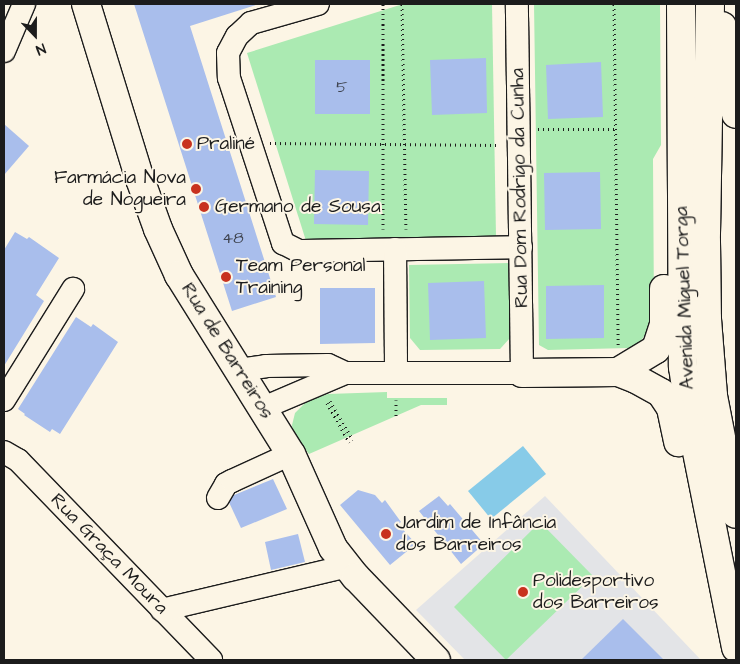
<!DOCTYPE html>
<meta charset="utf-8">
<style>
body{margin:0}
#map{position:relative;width:740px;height:664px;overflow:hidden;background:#fcf5e5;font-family:"Architects Daughter",sans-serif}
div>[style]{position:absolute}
.built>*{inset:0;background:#e3e4e7}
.green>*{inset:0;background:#abeab2}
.water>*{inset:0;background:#87cbe8}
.building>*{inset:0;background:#a9beec}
.path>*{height:3px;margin-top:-1.5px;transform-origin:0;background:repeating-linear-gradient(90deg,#1c1c1c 0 1px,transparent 0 5px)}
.roads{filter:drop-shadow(1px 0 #1c1c1c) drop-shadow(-1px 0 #1c1c1c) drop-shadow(0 1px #1c1c1c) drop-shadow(0 -1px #1c1c1c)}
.street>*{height:22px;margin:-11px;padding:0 11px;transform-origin:11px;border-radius:11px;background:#fcf5e5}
.secondary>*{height:28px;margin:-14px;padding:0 14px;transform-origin:14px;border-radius:14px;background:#fcf5e5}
.highway>*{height:28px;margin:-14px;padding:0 14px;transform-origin:14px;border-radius:14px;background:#fcf5e5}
.dots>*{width:14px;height:14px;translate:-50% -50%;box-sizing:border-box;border:2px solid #fcf5e5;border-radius:50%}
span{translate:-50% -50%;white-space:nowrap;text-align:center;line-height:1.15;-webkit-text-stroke:4px #fcf5e5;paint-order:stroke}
.number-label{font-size:16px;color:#3f4450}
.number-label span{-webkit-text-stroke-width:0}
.poi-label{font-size:19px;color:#1c1c1c}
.left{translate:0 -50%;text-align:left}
.right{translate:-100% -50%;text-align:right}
.street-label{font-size:19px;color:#1c1c1c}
.frame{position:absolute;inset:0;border:5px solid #1c1c1c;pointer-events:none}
.north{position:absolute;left:10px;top:10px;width:50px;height:50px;-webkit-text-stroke:4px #fcf5e5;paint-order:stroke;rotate:158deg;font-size:14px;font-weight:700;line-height:20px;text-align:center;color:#1c1c1c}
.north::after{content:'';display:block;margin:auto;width:18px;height:22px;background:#1c1c1c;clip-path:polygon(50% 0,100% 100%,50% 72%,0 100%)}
</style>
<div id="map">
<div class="built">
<i style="clip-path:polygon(545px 496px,701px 660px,465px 660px,416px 610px)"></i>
</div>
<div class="green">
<i style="clip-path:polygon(403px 4px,492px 4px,496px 237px,306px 241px,247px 53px)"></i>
<i style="clip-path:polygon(534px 4px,660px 4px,661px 145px,653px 159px,654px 314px,648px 331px,640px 342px,629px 348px,548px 350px,539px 345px)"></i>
<i style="clip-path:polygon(510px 263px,510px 338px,500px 349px,420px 350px,410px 338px,409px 265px)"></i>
<i style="clip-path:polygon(387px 392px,387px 398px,447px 398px,447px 405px,421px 405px,309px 454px,293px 434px,292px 425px,295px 413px,307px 401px,328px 394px)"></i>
<i style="clip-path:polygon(540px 522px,593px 576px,506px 660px,454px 607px)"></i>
</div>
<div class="water">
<i style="clip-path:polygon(523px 446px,546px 474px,491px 519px,468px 491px)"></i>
</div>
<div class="building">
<i style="clip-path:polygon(134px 4px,259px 4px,190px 26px,276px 297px,232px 311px)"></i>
<i style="clip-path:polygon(486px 58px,487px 113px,432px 115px,430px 60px)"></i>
<i style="clip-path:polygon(315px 60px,370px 60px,370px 114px,315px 114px)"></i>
<i style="clip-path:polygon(601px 62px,603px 117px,548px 119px,546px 65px)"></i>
<i style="clip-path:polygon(4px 124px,29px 146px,4px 175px)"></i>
<i style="clip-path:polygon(315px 170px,369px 171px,368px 225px,314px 224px)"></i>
<i style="clip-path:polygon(600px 172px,601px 229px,545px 230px,544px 173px)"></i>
<i style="clip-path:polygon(15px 232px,27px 239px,29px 237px,59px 258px,36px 295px,44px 301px,4px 366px,4px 250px)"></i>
<i style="clip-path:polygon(484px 281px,486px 338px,430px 340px,428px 283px)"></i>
<i style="clip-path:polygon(604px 285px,604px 338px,546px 339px,546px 286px)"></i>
<i style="clip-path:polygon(320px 288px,375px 288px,375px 343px,320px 344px)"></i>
<i style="clip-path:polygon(76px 317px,91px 327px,93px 324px,118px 342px,60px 434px,52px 429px,50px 432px,24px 415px,25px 414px,18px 409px)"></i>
<i style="clip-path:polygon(273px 479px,287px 509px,241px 528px,227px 498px)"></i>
<i style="clip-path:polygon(358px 490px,375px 495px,382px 503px,385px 500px,401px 522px,398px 524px,416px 544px,390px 565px,340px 505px)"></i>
<i style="clip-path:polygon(439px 496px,448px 506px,450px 504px,484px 544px,461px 564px,419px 511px)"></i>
<i style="clip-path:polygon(298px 534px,305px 562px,271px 570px,265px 542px)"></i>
<i style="clip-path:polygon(623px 619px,664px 660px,581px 660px)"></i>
</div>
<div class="path">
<i style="left:383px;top:4px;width:225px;rotate:90deg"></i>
<i style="left:402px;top:4px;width:225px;rotate:89deg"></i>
<i style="left:614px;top:4px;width:342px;rotate:89.3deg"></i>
<i style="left:538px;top:129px;width:77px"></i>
<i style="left:270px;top:143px;width:228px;rotate:0.5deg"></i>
<i style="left:330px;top:401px;width:45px;rotate:59.5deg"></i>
<i style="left:327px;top:403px;width:45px;rotate:60.6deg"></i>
<i style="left:396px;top:416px;width:16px;rotate:-90deg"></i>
</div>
<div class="roads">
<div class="street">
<i style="left:318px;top:4px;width:70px;rotate:164.2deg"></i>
<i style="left:251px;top:23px;width:19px;rotate:137deg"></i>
<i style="left:237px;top:36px;width:19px;rotate:118deg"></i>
<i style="left:228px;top:53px;width:25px;rotate:88deg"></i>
<i style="left:229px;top:78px;width:174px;rotate:71.9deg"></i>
<i style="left:283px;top:243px;width:18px;rotate:27deg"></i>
<i style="left:299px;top:251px;width:222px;rotate:-1deg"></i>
<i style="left:4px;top:51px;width:51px;rotate:-66.9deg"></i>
<i style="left:395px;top:249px;width:124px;rotate:89.5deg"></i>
<i style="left:239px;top:370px;width:27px;rotate:-8deg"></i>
<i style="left:266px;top:366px;width:62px;rotate:-0.9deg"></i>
<i style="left:328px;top:365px;width:19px;rotate:25deg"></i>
<i style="left:4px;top:400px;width:131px;rotate:-58.1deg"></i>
<i style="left:263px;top:408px;width:89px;rotate:-23.1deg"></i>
<i style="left:345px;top:373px;width:177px"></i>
<i style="left:522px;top:373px;width:369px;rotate:-90.8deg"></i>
<i style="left:4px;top:452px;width:16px;rotate:30deg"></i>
<i style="left:18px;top:460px;width:278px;rotate:46deg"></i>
<i style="left:218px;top:498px;width:16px;rotate:-60deg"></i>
<i style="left:226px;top:484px;width:7px;rotate:-27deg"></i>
<i style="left:232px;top:481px;width:65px;rotate:-24.6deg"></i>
<i style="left:162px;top:610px;width:191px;rotate:-13.3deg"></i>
</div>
<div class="secondary">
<i style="left:86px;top:4px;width:183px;rotate:72.9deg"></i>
<i style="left:140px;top:179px;width:53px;rotate:70.2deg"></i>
<i style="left:158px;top:229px;width:51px;rotate:65.5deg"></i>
<i style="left:179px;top:275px;width:211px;rotate:58deg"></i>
<i style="left:291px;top:454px;width:103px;rotate:65.9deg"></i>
<i style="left:333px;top:548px;width:37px;rotate:52deg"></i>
<i style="left:356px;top:577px;width:115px;rotate:46.1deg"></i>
</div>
<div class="highway">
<i style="left:681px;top:4px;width:363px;rotate:89.7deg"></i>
<i style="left:683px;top:367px;width:61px;rotate:81.5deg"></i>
<i style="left:692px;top:427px;width:225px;rotate:78.7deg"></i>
<i style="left:710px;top:4px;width:238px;rotate:91deg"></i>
<i style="left:706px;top:242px;width:77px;rotate:89.3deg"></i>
<i style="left:707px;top:319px;width:77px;rotate:85.5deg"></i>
<i style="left:713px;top:396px;width:120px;rotate:79deg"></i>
<i style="left:722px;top:26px;width:89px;rotate:81deg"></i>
<i style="left:618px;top:372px;width:44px;rotate:-31.2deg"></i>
<i style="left:656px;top:349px;width:25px;rotate:-72deg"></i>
<i style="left:664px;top:325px;width:36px;rotate:-90deg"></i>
<i style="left:522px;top:373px;width:96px;rotate:-0.6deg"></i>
<i style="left:618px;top:372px;width:19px;rotate:21deg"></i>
<i style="left:636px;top:379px;width:29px;rotate:29deg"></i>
<i style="left:661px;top:393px;width:18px;rotate:56deg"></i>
<i style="left:671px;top:408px;width:35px;rotate:78deg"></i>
</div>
</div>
<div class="dots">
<i style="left:187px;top:144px;background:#c8321e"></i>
<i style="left:196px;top:189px;background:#c8321e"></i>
<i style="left:204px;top:207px;background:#c8321e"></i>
<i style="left:226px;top:277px;background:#c8321e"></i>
<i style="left:386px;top:534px;background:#c8321e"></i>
<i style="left:523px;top:592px;background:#c8321e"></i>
</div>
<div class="number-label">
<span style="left:342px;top:87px">5</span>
<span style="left:233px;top:238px">48</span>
</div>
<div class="poi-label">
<span class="left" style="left:197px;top:144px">Praliné</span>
<span class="right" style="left:186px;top:189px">Farmácia Nova<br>de Nogueira</span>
<span class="left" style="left:215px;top:207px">Germano de Sousa</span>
<span class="left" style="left:236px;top:277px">Team Personal<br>Training</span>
<span class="left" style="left:396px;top:534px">Jardim de Infância<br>dos Barreiros</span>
<span class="left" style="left:533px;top:592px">Polidesportivo<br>dos Barreiros</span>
</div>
<div class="street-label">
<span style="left:520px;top:188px;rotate:-91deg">Rua Dom Rodrigo da Cunha</span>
<span style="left:685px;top:298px;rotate:-92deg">Avenida Miguel Torga</span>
<span style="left:227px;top:351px;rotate:58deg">Rua de Barreiros</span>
<span style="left:109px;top:554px;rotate:46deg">Rua Graça Moura</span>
</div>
<div class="frame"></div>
<div class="north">N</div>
</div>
